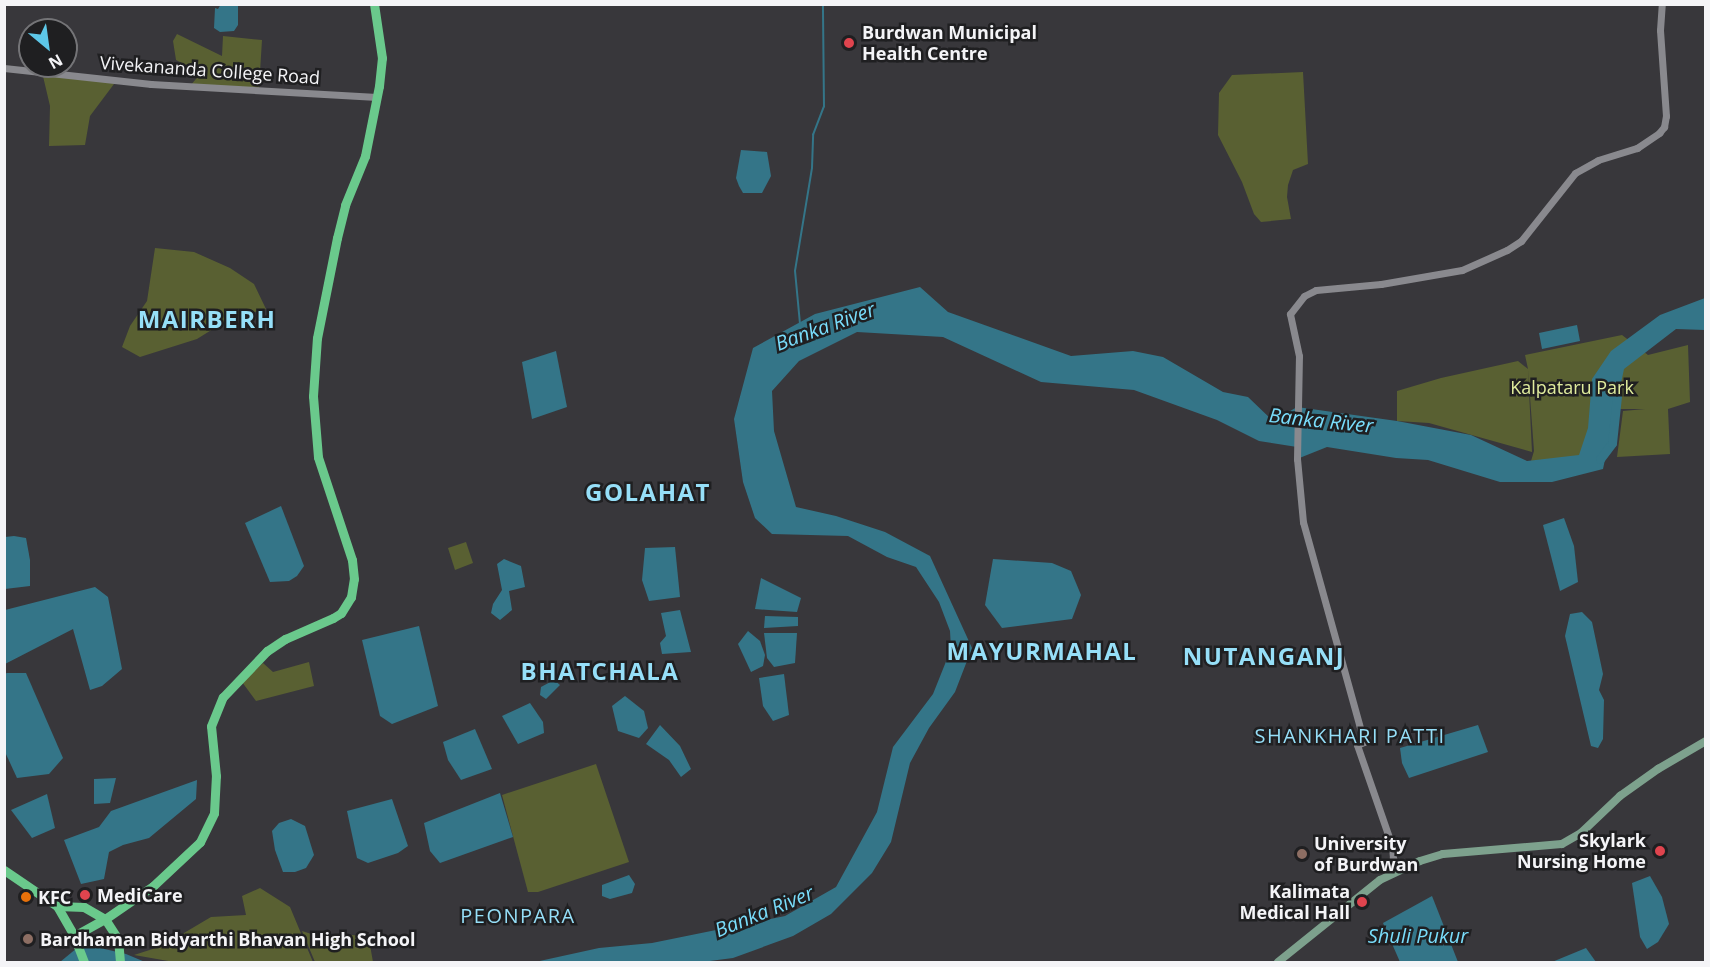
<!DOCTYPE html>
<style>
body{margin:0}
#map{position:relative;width:1710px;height:967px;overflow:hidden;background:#38373b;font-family:"Open Sans",sans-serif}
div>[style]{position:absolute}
.green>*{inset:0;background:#596032}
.water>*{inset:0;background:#347588}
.stream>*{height:1.5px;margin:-0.75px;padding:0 0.75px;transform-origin:0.75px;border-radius:0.75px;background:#347588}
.river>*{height:9px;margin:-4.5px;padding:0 4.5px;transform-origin:4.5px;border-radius:4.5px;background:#347588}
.tertiary>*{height:7px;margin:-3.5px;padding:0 3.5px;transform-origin:3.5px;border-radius:3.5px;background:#89898e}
.secondary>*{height:8px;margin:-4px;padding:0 4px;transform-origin:4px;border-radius:4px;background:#7da18d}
.trunk>*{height:9px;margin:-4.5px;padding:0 4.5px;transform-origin:4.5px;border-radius:4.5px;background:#6ac98c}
.dots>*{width:16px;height:16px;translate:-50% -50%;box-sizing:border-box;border:3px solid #1f1f21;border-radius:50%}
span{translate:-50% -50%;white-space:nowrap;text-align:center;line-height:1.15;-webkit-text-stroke:5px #1f1f21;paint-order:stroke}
.poi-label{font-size:18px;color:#f4f4f7;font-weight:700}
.left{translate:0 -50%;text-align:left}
.right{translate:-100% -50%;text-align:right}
.street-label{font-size:18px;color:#f4f4f7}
.park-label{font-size:18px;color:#e0ec9d}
.water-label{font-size:20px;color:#79ddfb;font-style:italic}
.neighbourhood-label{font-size:20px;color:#96dff8;letter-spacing:1.5px}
.district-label{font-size:24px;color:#96dff8;font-weight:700;letter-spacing:1.5px}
.frame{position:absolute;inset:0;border:6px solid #f4f4f7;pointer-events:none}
.north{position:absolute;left:18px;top:18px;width:60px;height:60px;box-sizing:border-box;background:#1f1f21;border:2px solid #747477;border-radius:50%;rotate:151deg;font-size:16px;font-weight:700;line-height:24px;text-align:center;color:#f4f4f7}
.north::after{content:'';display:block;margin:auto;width:21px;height:27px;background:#5dc7e8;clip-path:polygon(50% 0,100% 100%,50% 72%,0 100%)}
</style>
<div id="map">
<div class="green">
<i style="clip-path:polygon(177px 34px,222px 56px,223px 36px,262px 40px,259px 88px,190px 86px,201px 73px,176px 60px,173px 41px)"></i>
<i style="clip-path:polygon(42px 72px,117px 80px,90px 116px,85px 145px,49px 146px,50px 106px)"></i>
<i style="clip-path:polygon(1303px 72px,1308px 164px,1293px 170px,1288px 185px,1287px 197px,1291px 219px,1261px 222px,1254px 214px,1242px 182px,1218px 135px,1219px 93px,1232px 75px)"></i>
<i style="clip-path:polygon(155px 248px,194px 252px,230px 268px,254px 284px,266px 309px,229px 319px,197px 339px,140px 357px,122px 347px,130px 326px,147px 301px)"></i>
<i style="clip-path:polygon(1622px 335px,1648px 355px,1688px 345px,1690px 402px,1668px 409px,1670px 454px,1617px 457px,1623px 411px,1645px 409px,1606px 409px,1587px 453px,1571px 459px,1531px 461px,1534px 451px,1528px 370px,1532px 452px,1429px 423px,1397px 421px,1397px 391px,1441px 378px,1518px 361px,1528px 369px,1525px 355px)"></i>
<i style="clip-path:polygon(466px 542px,473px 563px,455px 570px,448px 548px)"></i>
<i style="clip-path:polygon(309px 662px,314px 686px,256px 701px,242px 682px,263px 663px,273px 672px)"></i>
<i style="clip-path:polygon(596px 764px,629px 862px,538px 892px,528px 892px,502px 795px)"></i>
<i style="clip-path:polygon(260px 888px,290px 907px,313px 962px,174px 962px,134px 955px,162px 946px,211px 917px,246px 915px,242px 896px)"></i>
<i style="clip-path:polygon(302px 931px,327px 939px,353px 935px,365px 937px,370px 945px,373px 962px,315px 962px)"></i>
</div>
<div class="water">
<i style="clip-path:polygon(221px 4px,238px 6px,238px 25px,234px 31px,220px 32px,214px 28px,215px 8px,218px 9px)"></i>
<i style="clip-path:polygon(741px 150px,767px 152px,771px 176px,762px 193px,743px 193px,739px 186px,736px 178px)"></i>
<i style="clip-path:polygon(920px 287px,948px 312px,1071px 356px,1133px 351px,1163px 357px,1223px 392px,1248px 397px,1273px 421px,1297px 407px,1397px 421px,1471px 435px,1527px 461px,1579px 455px,1588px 428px,1592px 379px,1611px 351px,1660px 315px,1705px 298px,1705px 330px,1676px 329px,1624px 369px,1603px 469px,1552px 482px,1500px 482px,1428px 460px,1396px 458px,1327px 447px,1297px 459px,1297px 447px,1259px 441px,1217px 420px,1134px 390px,1041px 382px,943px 337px,857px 332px,799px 361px,772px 391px,774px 431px,796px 507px,836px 516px,885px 532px,930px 556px,972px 648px,955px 692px,929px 728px,910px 763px,891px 842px,872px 873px,831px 914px,793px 936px,733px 958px,702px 962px,535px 962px,599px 948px,652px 943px,785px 916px,836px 887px,877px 812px,893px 747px,933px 694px,951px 649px,950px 631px,939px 602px,916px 567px,887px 557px,848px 536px,772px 534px,755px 518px,743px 482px,734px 419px,753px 348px,815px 314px)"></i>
<i style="clip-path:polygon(1577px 325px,1580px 341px,1542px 349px,1539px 333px)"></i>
<i style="clip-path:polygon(556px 351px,567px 407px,532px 419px,522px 362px)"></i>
<i style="clip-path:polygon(281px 506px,304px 566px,297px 576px,289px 581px,270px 582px,245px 523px)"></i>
<i style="clip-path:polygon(1564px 518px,1574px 546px,1578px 582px,1560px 591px,1543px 525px)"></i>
<i style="clip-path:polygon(14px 536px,26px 538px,30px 560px,30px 586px,5px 589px,5px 537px)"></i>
<i style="clip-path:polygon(675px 547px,680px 597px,649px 601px,642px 580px,645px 548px)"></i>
<i style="clip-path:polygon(504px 559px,521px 566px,525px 587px,509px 591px,512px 610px,500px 620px,491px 613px,493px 604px,502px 590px,497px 564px)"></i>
<i style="clip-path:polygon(993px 559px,1052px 563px,1071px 571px,1081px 595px,1072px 619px,1002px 628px,985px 605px)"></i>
<i style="clip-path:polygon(761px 578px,801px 598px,797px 612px,755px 609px)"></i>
<i style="clip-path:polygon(95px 587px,108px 597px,122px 669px,102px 686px,90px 690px,73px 629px,5px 664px,5px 610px)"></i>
<i style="clip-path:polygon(680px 610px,691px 652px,662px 654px,660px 643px,666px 636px,661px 613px)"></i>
<i style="clip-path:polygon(1582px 612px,1592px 622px,1603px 674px,1599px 690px,1604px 700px,1603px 739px,1598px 748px,1591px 746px,1565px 636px,1570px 614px)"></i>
<i style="clip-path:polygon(765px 616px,798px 617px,798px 626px,764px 628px)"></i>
<i style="clip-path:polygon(419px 626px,438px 706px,392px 724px,380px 716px,362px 640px)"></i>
<i style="clip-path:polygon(748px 631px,760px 641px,765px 655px,763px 666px,751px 672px,738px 644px)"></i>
<i style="clip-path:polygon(764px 633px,797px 633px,795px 663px,774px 667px,767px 658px)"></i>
<i style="clip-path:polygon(7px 673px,26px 673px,63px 758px,49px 774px,17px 778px,5px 752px,4px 674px)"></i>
<i style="clip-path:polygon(784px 674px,789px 715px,773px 721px,763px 706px,759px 678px)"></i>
<i style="clip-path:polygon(554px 680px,560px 685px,546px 699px,540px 695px,541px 687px)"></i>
<i style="clip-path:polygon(625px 696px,644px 711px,648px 728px,639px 738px,618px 731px,612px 706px)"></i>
<i style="clip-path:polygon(530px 703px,543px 722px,544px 733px,518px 744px,502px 716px)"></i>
<i style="clip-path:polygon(660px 725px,680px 746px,691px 769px,681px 777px,669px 760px,646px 744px)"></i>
<i style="clip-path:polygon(1478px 725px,1488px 752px,1409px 778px,1402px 763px,1400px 748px)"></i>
<i style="clip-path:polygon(475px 729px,492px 769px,461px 780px,448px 760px,443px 742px)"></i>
<i style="clip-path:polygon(116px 778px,110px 803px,94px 804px,94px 779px)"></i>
<i style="clip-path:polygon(197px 780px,196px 799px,149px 838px,123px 845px,109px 852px,104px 879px,81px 884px,64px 840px,99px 827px,111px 811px)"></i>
<i style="clip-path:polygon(500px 793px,513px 837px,440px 863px,430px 851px,424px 823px)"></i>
<i style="clip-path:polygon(47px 794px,55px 828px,32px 838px,11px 810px)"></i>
<i style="clip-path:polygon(392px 799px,408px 846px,398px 853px,368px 863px,357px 858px,347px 811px)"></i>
<i style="clip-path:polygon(291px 819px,305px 826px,314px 855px,306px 868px,295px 872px,283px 872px,275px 850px,272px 831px,279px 823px)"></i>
<i style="clip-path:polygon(629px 875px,635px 884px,632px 893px,610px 899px,602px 896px,602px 885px)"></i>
<i style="clip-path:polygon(1650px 876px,1662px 897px,1669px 924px,1658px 942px,1647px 949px,1640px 937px,1632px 883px)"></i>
<i style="clip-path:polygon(1432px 896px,1458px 962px,1400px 962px,1383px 923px)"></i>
<i style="clip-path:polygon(96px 947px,126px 954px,145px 962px,60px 962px,77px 948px)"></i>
<i style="clip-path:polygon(1586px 948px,1596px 962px,1552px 962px)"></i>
</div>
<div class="stream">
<i style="left:800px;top:324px;width:53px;rotate:-95.4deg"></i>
<i style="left:795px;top:271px;width:104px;rotate:-80.6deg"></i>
<i style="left:812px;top:168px;width:33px;rotate:-88deg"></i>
<i style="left:813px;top:135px;width:30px;rotate:-69deg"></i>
<i style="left:824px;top:107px;width:103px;rotate:-90.6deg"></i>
</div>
<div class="river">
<i style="left:1600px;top:459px;width:20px;rotate:-53deg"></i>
<i style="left:1612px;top:443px;width:47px;rotate:-83.9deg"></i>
</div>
<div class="tertiary">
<i style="left:4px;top:68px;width:148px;rotate:6.2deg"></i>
<i style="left:151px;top:84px;width:226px;rotate:3.3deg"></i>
<i style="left:1404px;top:868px;width:7px;rotate:-164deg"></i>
<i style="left:1397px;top:866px;width:9px;rotate:-117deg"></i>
<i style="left:1393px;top:858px;width:12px;rotate:-95deg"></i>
<i style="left:1392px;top:846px;width:107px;rotate:-109.1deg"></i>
<i style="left:1357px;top:745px;width:8px;rotate:-23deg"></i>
<i style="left:1364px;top:742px;width:228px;rotate:-105.5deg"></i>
<i style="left:1303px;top:522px;width:63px;rotate:-95.4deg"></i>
<i style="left:1297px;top:459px;width:103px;rotate:-88.9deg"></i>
<i style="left:1299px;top:356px;width:43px;rotate:-102.1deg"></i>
<i style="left:1290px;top:314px;width:23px;rotate:-52deg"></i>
<i style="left:1304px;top:296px;width:13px;rotate:-27deg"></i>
<i style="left:1316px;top:290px;width:65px;rotate:-5.3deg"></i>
<i style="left:1381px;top:284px;width:82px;rotate:-9.8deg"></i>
<i style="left:1462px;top:270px;width:49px;rotate:-24deg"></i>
<i style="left:1507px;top:250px;width:17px;rotate:-33deg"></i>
<i style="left:1521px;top:241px;width:87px;rotate:-51.5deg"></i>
<i style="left:1575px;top:173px;width:26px;rotate:-29deg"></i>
<i style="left:1598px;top:160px;width:41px;rotate:-17.1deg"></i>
<i style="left:1637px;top:148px;width:27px;rotate:-34deg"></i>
<i style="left:1659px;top:133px;width:8px;rotate:-50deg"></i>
<i style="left:1664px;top:127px;width:11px;rotate:-80deg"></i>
<i style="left:1666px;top:116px;width:86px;rotate:-94deg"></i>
<i style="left:1660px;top:30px;width:26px;rotate:-86deg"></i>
</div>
<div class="secondary">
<i style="left:1278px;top:962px;width:131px;rotate:-38.8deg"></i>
<i style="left:1380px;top:880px;width:44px;rotate:-25.4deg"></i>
<i style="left:1420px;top:861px;width:24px;rotate:-17deg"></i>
<i style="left:1443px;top:854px;width:119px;rotate:-4.8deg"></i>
<i style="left:1562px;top:844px;width:22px;rotate:-30deg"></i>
<i style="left:1581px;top:833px;width:54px;rotate:-43.5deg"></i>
<i style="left:1620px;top:796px;width:47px;rotate:-35.4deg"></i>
<i style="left:1658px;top:769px;width:56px;rotate:-30.3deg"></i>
</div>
<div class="trunk">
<i style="left:4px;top:870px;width:64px;rotate:34.2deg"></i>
<i style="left:57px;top:906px;width:34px;rotate:60deg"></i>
<i style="left:74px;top:936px;width:28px;rotate:69deg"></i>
<i style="left:57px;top:906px;width:27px;rotate:2deg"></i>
<i style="left:84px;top:907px;width:24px;rotate:30deg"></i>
<i style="left:105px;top:919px;width:24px;rotate:57deg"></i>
<i style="left:118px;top:939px;width:23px;rotate:85deg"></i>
<i style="left:74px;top:936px;width:35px;rotate:-29deg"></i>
<i style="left:105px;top:919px;width:58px;rotate:-34.5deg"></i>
<i style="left:153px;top:886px;width:64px;rotate:-43.1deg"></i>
<i style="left:200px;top:842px;width:32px;rotate:-64deg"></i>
<i style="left:214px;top:813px;width:37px;rotate:-87deg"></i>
<i style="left:216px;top:776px;width:50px;rotate:-95.7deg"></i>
<i style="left:211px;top:726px;width:31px;rotate:-68deg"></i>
<i style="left:223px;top:697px;width:64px;rotate:-46.3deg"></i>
<i style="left:267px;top:651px;width:22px;rotate:-34deg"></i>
<i style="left:285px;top:639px;width:52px;rotate:-23.6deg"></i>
<i style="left:333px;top:618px;width:9px;rotate:-32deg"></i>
<i style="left:341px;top:613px;width:19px;rotate:-58deg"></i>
<i style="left:351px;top:597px;width:18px;rotate:-81deg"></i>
<i style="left:354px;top:579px;width:19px;rotate:-96deg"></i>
<i style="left:352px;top:560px;width:108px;rotate:-108.3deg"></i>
<i style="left:318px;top:457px;width:61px;rotate:-94.7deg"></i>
<i style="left:313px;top:396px;width:58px;rotate:-86.1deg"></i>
<i style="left:317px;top:338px;width:102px;rotate:-78.7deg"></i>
<i style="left:337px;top:238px;width:34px;rotate:-76deg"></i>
<i style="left:345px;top:205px;width:53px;rotate:-67.8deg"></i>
<i style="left:365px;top:156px;width:71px;rotate:-78.7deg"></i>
<i style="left:379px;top:86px;width:28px;rotate:-84deg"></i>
<i style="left:382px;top:58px;width:55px;rotate:-98.4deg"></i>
</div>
<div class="dots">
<i style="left:849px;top:43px;background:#e0444e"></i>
<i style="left:1660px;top:851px;background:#e0444e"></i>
<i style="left:1302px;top:854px;background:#8d6e63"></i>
<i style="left:85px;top:895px;background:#e0444e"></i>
<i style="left:26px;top:897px;background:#e8710a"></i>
<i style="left:1362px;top:902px;background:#e0444e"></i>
<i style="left:28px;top:939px;background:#8d6e63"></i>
</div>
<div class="poi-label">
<span class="left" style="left:862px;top:43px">Burdwan Municipal<br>Health Centre</span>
<span class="right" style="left:1646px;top:851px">Skylark<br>Nursing Home</span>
<span class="left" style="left:1314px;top:854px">University<br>of Burdwan</span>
<span class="right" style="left:1350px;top:902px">Kalimata<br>Medical Hall</span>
<span class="left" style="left:97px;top:895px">MediCare</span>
<span class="left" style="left:38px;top:897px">KFC</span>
<span class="left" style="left:40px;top:939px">Bardhaman Bidyarthi Bhavan High School</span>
</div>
<div class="street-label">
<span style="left:210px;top:70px;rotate:4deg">Vivekananda College Road</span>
</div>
<div class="park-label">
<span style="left:1572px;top:387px">Kalpataru Park</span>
</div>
<div class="water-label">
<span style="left:825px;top:326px;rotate:-20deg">Banka River</span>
<span style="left:1321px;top:420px;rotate:6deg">Banka River</span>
<span style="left:764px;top:911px;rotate:-22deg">Banka River</span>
<span style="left:1418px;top:935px">Shuli Pukur</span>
</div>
<div class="neighbourhood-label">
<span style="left:1350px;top:735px">SHANKHARI PATTI</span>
<span style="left:518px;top:915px">PEONPARA</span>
</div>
<div class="district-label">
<span style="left:207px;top:319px">MAIRBERH</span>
<span style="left:648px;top:492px">GOLAHAT</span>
<span style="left:1042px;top:651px">MAYURMAHAL</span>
<span style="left:1264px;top:656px">NUTANGANJ</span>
<span style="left:600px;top:671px">BHATCHALA</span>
</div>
<div class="frame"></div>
<div class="north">N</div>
</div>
